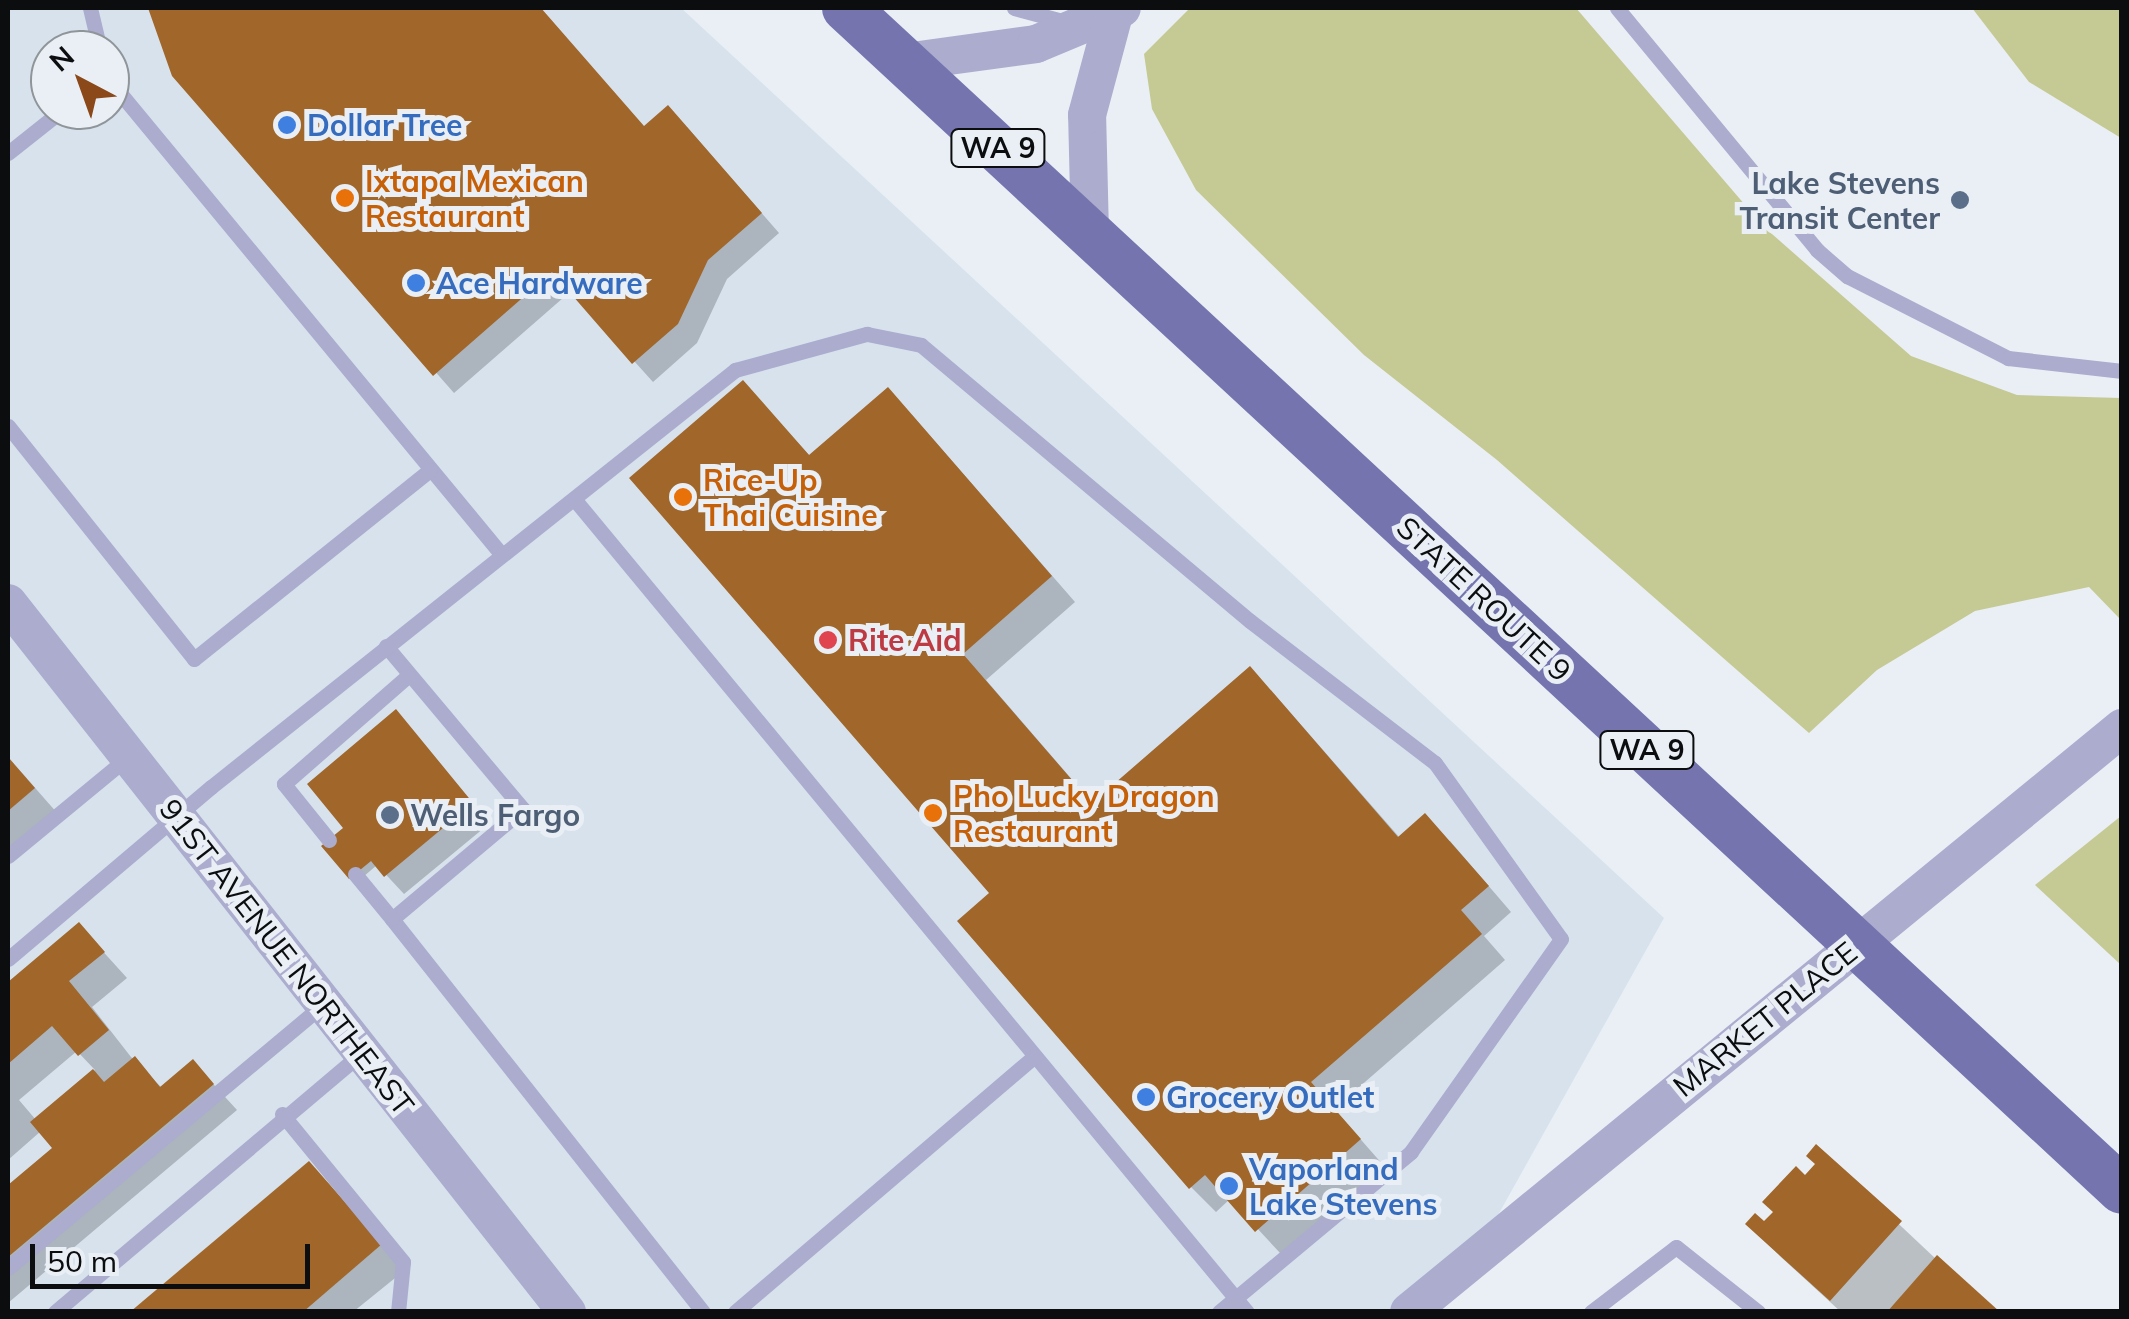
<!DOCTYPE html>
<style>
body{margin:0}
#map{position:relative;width:2129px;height:1319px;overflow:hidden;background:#e9eff5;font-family:Mulish,sans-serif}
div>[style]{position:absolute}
.built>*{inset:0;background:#d7e2ed}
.green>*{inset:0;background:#c5ca95}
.shadow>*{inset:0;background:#0003}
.building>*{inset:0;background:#a0662a}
.service>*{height:15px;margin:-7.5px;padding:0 7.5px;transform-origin:7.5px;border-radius:7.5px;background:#abacce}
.tertiary>*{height:38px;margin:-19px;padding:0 19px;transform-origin:19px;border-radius:19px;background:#abacce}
.primary>*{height:48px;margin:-24px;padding:0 24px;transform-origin:24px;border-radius:24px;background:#7574af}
.dots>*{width:28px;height:28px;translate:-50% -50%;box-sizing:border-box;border:5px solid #e9eff5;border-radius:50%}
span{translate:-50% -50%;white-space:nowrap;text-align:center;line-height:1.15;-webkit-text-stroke:10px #e9eff5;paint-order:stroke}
.shield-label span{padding:2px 8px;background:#e9eff5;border:2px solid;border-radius:8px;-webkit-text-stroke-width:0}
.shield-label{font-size:28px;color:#0b0d0f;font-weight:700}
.shop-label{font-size:30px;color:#366cbe;font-weight:700}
.left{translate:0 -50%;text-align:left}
.food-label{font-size:30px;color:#c56008;font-weight:700}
.service-label{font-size:30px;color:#4e5e75;font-weight:700}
.right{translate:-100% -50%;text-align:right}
.street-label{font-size:30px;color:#0b0d0f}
.health-label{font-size:30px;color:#be3a42;font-weight:700}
.frame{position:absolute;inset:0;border:10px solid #0b0d0f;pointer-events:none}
.north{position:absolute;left:30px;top:30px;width:100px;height:100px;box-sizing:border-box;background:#e9eff5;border:2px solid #909599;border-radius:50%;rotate:319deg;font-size:28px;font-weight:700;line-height:40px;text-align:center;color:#0b0d0f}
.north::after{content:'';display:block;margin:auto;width:35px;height:45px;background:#8b4819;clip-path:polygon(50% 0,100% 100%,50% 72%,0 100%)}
.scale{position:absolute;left:30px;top:1244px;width:280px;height:45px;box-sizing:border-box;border:5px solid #0b0d0f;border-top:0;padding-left:12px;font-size:30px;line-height:35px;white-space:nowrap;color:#0b0d0f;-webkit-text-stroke:8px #e9eff5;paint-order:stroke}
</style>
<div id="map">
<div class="built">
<i style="clip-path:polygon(evenodd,8px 8px,681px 8px,1664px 918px,1474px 1258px,1409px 1311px,8px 1312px,8px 8px,50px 50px,110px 50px,110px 110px,50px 110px,50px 50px)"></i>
</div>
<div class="green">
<i style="clip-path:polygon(1190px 8px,1576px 8px,1764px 227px,1911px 356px,2017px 395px,2121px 398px,2121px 620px,2089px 587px,1975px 611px,1877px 670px,1809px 733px,1497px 460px,1364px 355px,1196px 190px,1152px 109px,1144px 54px)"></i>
<i style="clip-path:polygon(1972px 8px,2121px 8px,2121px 138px,2029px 82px)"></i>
<i style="clip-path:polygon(2121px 816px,2121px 965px,2035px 885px)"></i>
</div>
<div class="shadow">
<i style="clip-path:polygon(151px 8px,540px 8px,645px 128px,687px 127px,779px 233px,727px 279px,697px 343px,653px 382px,571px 291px,454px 393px,174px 74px)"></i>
<i style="clip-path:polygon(743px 383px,811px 457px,912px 415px,1075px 602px,986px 680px,1094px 805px,1274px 694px,1400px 838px,1450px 841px,1511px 912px,1484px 936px,1505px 960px,1334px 1109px,1384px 1166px,1281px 1254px,1230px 1199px,1216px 1212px,1191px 1187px,993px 893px)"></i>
<i style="clip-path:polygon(396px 713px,490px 823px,404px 894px,377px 865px,356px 883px,343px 832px)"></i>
<i style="clip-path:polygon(8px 757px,58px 814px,8px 858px)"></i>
<i style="clip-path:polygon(evenodd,79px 925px,127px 978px,92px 1007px,131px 1057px,162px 1088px,193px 1062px,237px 1110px,8px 1303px,8px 1189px,56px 1148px,41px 1131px,8px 1160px,8px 985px,79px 925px,77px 1051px,95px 1070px,36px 1120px,19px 1100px,77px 1051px)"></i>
<i style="clip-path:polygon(1817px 1147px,1937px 1260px,1997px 1312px,1841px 1312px,1782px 1258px,1748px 1224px,1764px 1224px,1818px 1165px)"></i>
<i style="clip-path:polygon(309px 1164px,405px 1270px,353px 1312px,134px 1312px)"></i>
</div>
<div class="building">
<i style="clip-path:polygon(148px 8px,541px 8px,644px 126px,668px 105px,762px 213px,708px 260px,678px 324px,632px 364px,552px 272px,433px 376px,172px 76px)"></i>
<i style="clip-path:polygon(743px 380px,809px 455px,888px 387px,1052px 576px,963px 654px,1092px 803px,1250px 666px,1398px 837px,1425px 813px,1489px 886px,1461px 910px,1482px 934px,1311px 1082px,1361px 1139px,1255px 1232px,1205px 1175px,1189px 1189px,957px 921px,989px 893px,629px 478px)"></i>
<i style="clip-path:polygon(396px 709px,473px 803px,384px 877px,371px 861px,349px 879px,321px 846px,343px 828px,307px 784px)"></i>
<i style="clip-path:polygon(8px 757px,35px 788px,8px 811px)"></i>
<i style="clip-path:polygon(79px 922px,105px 952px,69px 981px,109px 1030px,78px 1056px,52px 1026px,8px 1064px,8px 982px)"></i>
<i style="clip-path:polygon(135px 1056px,160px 1087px,193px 1059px,214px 1084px,8px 1257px,8px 1185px,52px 1148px,30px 1122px,93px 1069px,104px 1082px)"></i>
<i style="clip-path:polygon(1816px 1144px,1902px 1221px,1830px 1301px,1745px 1224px,1755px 1213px,1764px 1221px,1773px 1212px,1762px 1202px,1796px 1166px,1805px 1175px,1815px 1164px,1806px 1156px)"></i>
<i style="clip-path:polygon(309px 1161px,382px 1244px,303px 1312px,130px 1312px)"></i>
<i style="clip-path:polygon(1937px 1255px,2000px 1312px,1887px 1312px)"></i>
</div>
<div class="service">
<i style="left:90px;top:8px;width:43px;rotate:76.6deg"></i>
<i style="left:1014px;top:8px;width:50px;rotate:15.2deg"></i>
<i style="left:1617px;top:8px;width:314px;rotate:50.4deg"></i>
<i style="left:1817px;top:250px;width:40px;rotate:41deg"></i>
<i style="left:1847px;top:276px;width:181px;rotate:27deg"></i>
<i style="left:2008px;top:358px;width:115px;rotate:6.5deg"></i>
<i style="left:110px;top:81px;width:615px;rotate:50.41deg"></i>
<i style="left:8px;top:153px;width:69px;rotate:-38.5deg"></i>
<i style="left:8px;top:426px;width:298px;rotate:51.4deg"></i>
<i style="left:194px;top:659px;width:302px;rotate:-38.7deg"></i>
<i style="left:575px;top:500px;width:1054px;rotate:50.39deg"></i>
<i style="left:386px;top:646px;width:213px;rotate:50deg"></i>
<i style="left:523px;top:809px;width:171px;rotate:140deg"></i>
<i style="left:392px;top:919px;width:501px;rotate:51.64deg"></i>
<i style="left:329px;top:840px;width:72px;rotate:-128.8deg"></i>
<i style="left:284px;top:784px;width:164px;rotate:-41.1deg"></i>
<i style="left:8px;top:856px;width:156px;rotate:-39.5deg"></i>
<i style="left:355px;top:874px;width:58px;rotate:50.6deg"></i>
<i style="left:8px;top:959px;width:266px;rotate:-40.3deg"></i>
<i style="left:211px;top:787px;width:670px;rotate:-38.51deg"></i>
<i style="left:735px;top:370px;width:137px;rotate:-15.3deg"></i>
<i style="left:867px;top:334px;width:55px;rotate:11.5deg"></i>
<i style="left:921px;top:345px;width:429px;rotate:40deg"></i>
<i style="left:1250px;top:621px;width:233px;rotate:37.5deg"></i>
<i style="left:1435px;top:763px;width:216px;rotate:54.4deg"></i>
<i style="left:1561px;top:939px;width:261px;rotate:125.2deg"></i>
<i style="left:1411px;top:1152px;width:250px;rotate:140.2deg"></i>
<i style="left:282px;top:1114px;width:191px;rotate:50.7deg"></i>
<i style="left:403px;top:1262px;width:50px;rotate:95.7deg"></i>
<i style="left:8px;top:1268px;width:408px;rotate:-39.9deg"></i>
<i style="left:55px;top:1312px;width:399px;rotate:-40.2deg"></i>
<i style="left:735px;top:1312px;width:394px;rotate:-40.5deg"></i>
<i style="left:1591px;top:1312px;width:107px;rotate:-37.4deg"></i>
<i style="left:1676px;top:1247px;width:105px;rotate:38.4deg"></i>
</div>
<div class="tertiary">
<i style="left:905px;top:62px;width:132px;rotate:-7.8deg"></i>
<i style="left:1036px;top:44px;width:93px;rotate:-22.7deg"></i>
<i style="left:1090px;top:234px;width:119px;rotate:-91.4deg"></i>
<i style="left:1087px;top:115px;width:105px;rotate:-75deg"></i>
<i style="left:8px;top:603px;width:903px;rotate:51.75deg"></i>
<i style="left:1409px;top:1312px;width:922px;rotate:-39.32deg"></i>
</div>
<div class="primary">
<i style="left:846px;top:8px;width:1739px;rotate:42.81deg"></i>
</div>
<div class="dots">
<i style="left:287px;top:125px;background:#3f7fe0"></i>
<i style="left:345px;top:198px;background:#e8710a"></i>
<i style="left:1960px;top:200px;background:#5c6f8a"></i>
<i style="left:416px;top:283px;background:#3f7fe0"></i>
<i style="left:683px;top:497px;background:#e8710a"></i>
<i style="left:828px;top:640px;background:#e0444e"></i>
<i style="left:933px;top:813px;background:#e8710a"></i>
<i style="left:390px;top:815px;background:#5c6f8a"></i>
<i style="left:1146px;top:1097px;background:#3f7fe0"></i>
<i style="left:1229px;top:1186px;background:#3f7fe0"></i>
</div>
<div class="shield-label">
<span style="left:998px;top:148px">WA 9</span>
<span style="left:1647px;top:750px">WA 9</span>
</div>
<div class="shop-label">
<span class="left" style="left:307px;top:125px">Dollar Tree</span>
<span class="left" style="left:436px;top:283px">Ace Hardware</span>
<span class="left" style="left:1166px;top:1097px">Grocery Outlet</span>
<span class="left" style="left:1249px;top:1186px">Vaporland<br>Lake Stevens</span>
</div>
<div class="food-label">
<span class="left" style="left:365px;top:198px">Ixtapa Mexican<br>Restaurant</span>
<span class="left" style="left:703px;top:497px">Rice-Up<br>Thai Cuisine</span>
<span class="left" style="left:953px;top:813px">Pho Lucky Dragon<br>Restaurant</span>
</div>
<div class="service-label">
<span class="right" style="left:1940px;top:200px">Lake Stevens<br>Transit Center</span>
<span class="left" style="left:410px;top:815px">Wells Fargo</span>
</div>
<div class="street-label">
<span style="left:1484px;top:599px;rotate:43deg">STATE ROUTE 9</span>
<span style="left:287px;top:957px;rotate:52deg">91ST AVENUE NORTHEAST</span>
<span style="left:1765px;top:1019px;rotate:-39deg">MARKET PLACE</span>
</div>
<div class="health-label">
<span class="left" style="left:848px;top:640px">Rite Aid</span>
</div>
<div class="frame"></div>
<div class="north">N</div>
<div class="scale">50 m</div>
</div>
